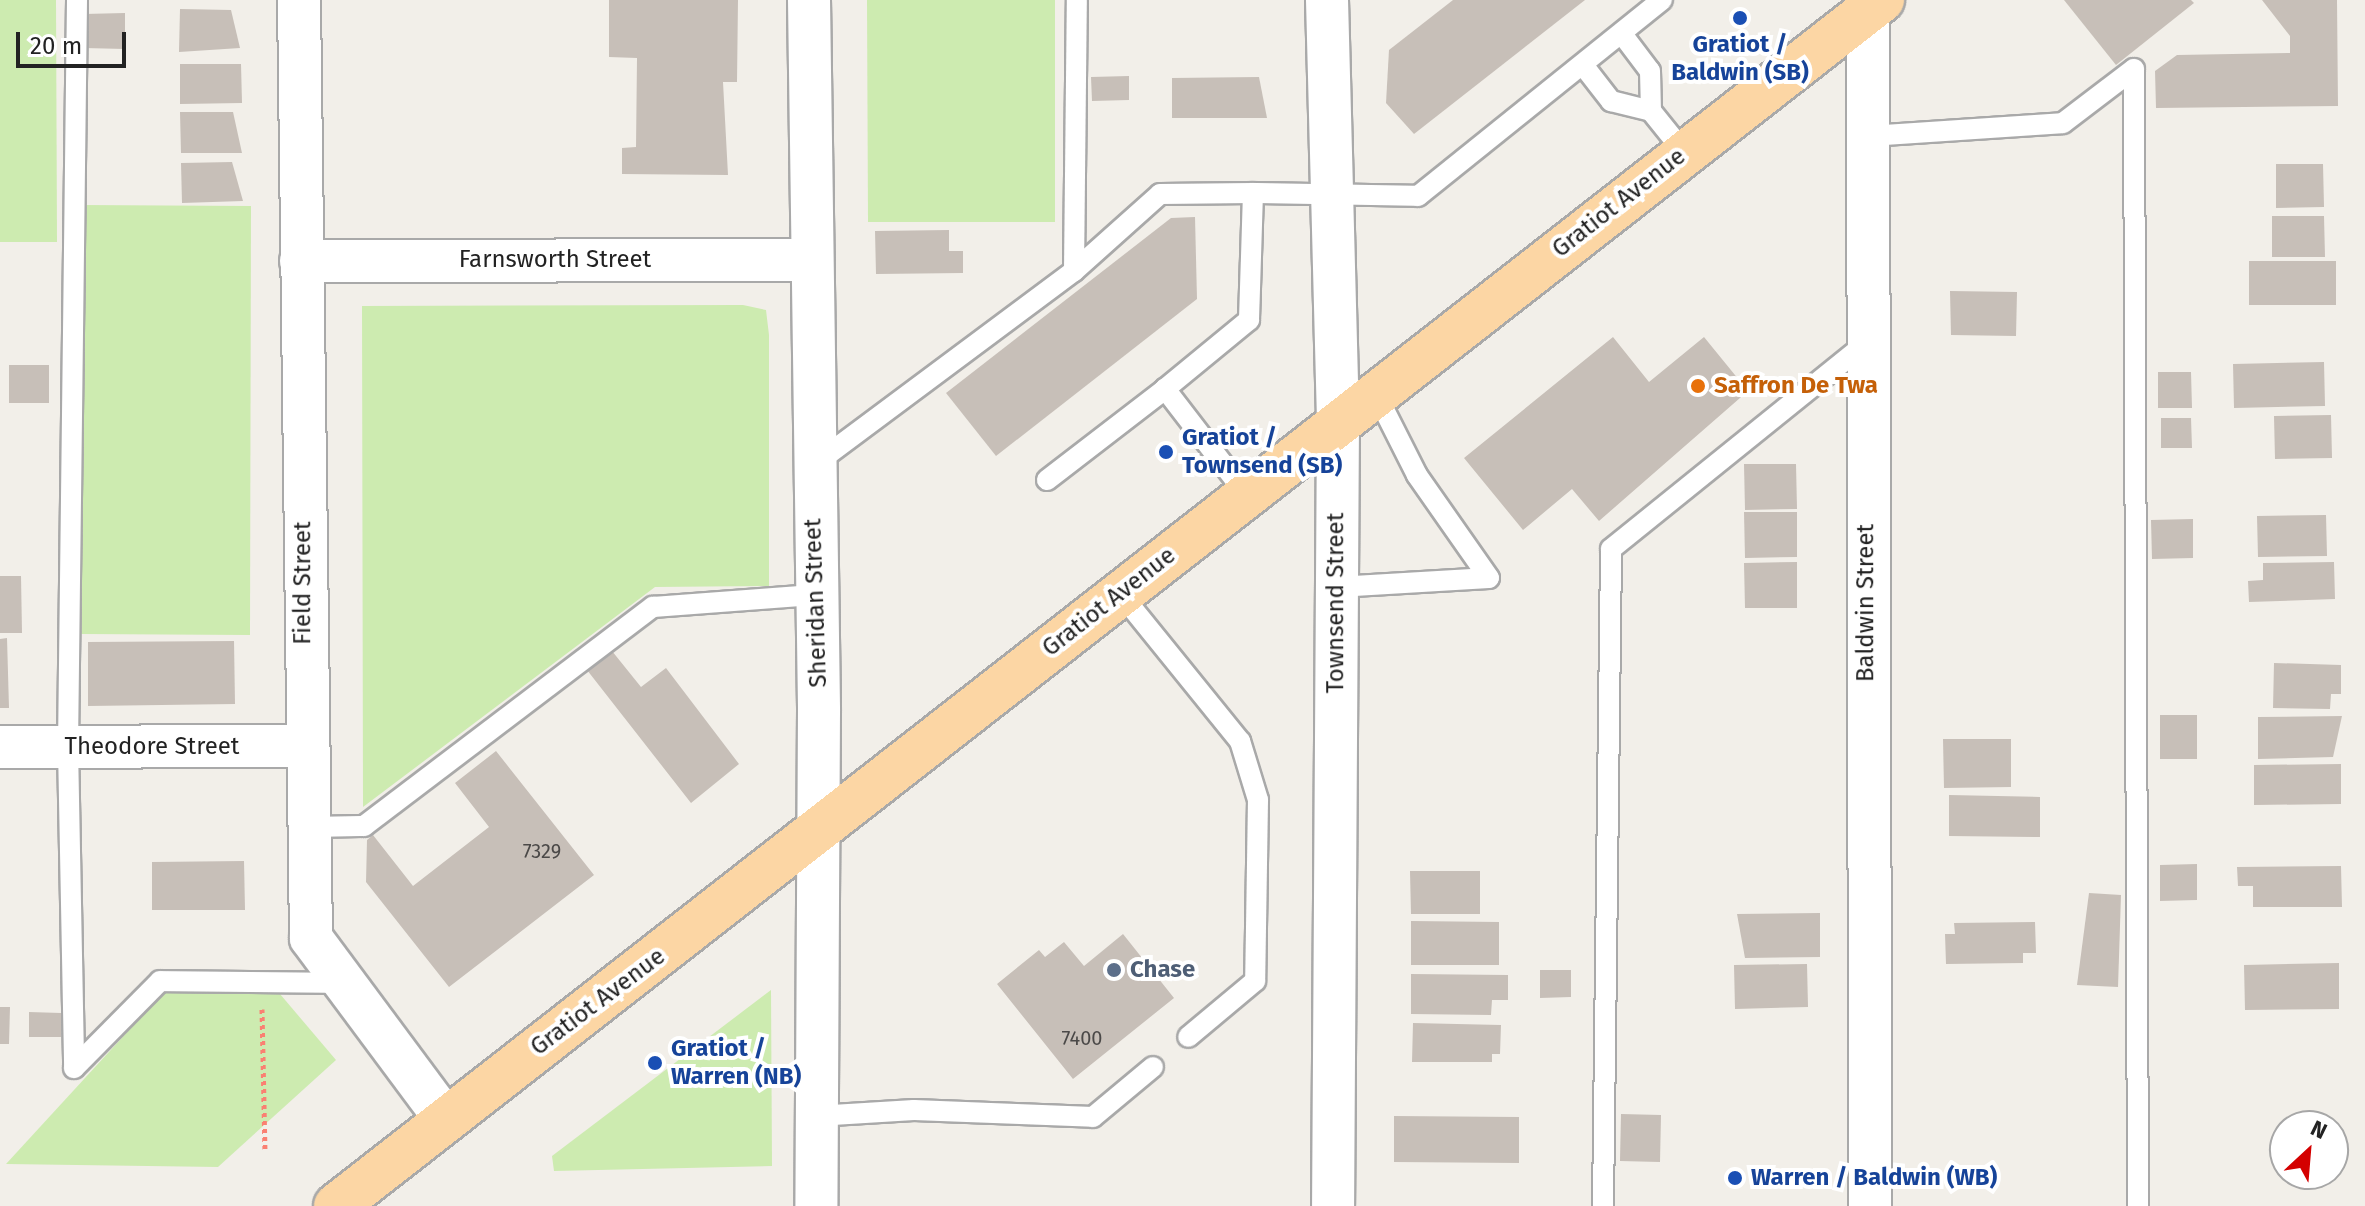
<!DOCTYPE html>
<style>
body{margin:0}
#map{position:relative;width:2365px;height:1206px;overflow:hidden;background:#f2efe9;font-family:"Fira Sans",sans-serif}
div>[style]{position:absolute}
.grass>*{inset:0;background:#cdebb0}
.building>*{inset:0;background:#c7bfb8}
.path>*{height:5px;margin-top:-2.5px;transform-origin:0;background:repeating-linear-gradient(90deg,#fa8072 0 4px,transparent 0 8px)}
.roads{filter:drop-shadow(2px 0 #a9a9a9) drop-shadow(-2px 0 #a9a9a9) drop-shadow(0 2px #a9a9a9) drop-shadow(0 -2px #a9a9a9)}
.lane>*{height:20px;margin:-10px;padding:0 10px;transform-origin:10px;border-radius:10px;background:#fff}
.street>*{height:42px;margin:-21px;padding:0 21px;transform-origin:21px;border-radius:21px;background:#fff}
.primary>*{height:44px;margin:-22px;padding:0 22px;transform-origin:22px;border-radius:22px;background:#fcd6a4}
.dots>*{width:22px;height:22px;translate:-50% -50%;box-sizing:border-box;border:4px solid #fff;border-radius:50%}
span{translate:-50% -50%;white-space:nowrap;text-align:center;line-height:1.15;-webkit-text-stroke:8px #fff;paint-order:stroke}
.number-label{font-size:20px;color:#4b4948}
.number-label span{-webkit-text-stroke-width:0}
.transit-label{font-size:24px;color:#164399;font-weight:700}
.left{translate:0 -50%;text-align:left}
.street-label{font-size:24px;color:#222}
.food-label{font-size:24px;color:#c56008;font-weight:700}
.service-label{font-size:24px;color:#4e5e75;font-weight:700}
.north{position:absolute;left:2269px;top:1110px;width:80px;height:80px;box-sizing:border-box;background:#fff;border:2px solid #a7a7a7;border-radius:50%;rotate:26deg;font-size:22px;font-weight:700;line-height:32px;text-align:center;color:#222}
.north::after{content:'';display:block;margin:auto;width:28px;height:36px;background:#d40000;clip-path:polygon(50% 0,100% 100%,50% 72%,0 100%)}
.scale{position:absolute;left:16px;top:32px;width:110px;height:36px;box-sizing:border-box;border:4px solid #222;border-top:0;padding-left:10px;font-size:24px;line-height:28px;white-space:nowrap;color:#222;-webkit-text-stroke:6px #fff;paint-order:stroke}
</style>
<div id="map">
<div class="grass">
<i style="clip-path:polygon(0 0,56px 0,57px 242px,0 242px)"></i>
<i style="clip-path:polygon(867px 0,1055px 0,1055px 222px,868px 222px)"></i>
<i style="clip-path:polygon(82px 205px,251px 206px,250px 635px,81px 634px)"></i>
<i style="clip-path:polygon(743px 305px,766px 310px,769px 335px,769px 586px,655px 587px,363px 807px,362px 306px)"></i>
<i style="clip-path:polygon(771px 990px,772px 1166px,554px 1171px,552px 1156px)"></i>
<i style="clip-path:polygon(164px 992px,280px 994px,336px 1060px,218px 1167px,6px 1164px)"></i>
</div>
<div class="building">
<i style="clip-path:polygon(609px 0,738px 0,737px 82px,723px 82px,728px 175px,622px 174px,622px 148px,636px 147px,637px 58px,609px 57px)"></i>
<i style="clip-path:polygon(1453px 0,1585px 0,1414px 134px,1386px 103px,1389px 50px)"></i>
<i style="clip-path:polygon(2064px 0,2191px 0,2194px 3px,2116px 65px)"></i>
<i style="clip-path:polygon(2262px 0,2337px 0,2338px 106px,2156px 108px,2155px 71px,2177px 55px,2290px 53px,2290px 36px)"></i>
<i style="clip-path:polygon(180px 9px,231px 10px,240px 48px,179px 52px)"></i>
<i style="clip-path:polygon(125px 13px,125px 49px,84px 48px,84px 14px)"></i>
<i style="clip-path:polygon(180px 64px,241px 64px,242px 103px,180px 104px)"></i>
<i style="clip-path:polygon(1129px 76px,1129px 100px,1092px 101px,1091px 77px)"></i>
<i style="clip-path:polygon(1259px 77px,1267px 118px,1172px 118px,1172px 78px)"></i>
<i style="clip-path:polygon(180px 112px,233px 112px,242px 153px,181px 153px)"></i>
<i style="clip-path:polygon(232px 162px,243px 201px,182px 203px,181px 163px)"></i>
<i style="clip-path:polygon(2276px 164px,2323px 164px,2324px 207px,2276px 208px)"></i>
<i style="clip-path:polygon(2272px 216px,2324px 216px,2325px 257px,2272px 257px)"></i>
<i style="clip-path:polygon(1195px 217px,1197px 299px,996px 456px,946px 393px,1171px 218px)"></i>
<i style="clip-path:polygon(949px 230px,949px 251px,963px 251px,963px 273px,876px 274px,875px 231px)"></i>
<i style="clip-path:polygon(2249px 261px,2336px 261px,2336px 305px,2249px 305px)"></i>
<i style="clip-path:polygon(1950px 291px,2017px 292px,2016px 336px,1951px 335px)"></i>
<i style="clip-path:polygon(1613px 337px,1649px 382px,1704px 337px,1748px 391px,1599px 521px,1572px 489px,1523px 530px,1464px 458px)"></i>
<i style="clip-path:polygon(2324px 362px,2325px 406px,2234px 408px,2233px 364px)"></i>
<i style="clip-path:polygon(9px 365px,49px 365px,49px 403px,9px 403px)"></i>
<i style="clip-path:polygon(2158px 372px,2191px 372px,2192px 408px,2158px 408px)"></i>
<i style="clip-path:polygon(2331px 415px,2332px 458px,2275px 459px,2274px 416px)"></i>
<i style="clip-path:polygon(2161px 418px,2191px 418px,2192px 448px,2161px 448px)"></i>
<i style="clip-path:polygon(1744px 464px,1796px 464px,1797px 509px,1745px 510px)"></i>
<i style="clip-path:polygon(1744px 512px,1797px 512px,1797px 557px,1745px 558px)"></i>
<i style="clip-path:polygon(2326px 515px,2327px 556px,2258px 557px,2257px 516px)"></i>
<i style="clip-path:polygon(2193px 519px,2193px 558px,2152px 559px,2151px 520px)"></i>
<i style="clip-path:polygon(1797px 562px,1797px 608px,1745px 608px,1744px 563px)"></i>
<i style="clip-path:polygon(2334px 562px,2335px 599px,2249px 602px,2248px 581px,2263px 580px,2263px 563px)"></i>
<i style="clip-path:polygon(0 576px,21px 576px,22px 633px,0 633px)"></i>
<i style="clip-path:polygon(7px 638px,9px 708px,0 708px,0 639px)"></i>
<i style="clip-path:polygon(234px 641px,235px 704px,88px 706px,88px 642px)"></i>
<i style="clip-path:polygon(612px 651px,641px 687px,666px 668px,739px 764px,691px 803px,587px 670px)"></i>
<i style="clip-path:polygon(2274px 663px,2341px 665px,2341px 694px,2331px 694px,2330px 709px,2273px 708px)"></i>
<i style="clip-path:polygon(2160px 715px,2197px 715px,2197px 759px,2160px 759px)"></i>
<i style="clip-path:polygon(2342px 716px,2333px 757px,2258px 759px,2258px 717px)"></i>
<i style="clip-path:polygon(1943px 739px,2011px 739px,2011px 787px,1944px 788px)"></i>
<i style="clip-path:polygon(496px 751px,594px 875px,449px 987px,366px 882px,367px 840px,373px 835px,413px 886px,489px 827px,455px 783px)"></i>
<i style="clip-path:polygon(2341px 764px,2341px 804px,2254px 805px,2254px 765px)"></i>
<i style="clip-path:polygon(1949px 795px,2040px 797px,2040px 837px,1949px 836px)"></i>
<i style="clip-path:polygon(244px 861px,245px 910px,152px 910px,152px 862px)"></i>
<i style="clip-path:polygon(2197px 864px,2197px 900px,2160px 901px,2160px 865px)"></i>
<i style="clip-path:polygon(2341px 866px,2342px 907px,2253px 907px,2253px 886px,2238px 886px,2237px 867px)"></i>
<i style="clip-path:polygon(1410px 871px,1480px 871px,1480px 914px,1411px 914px)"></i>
<i style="clip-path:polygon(2089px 893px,2121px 895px,2118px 987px,2077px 985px)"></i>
<i style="clip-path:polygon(1820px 913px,1820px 957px,1745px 958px,1737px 914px)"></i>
<i style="clip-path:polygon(1411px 921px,1499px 922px,1499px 965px,1411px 965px)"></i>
<i style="clip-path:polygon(2035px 922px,2036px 953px,2023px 953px,2023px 963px,1946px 964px,1945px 934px,1955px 934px,1954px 923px)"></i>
<i style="clip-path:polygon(1123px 934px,1174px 998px,1073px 1079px,997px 984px,1039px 950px,1045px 957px,1064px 942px,1084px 966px)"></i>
<i style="clip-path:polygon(2339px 963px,2339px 1009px,2245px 1010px,2244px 965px)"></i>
<i style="clip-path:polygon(1807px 964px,1808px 1007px,1735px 1009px,1734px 965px)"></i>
<i style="clip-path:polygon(1540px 970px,1571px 970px,1571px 997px,1540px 998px)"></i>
<i style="clip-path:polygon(1411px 974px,1508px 975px,1508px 1000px,1492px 1000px,1491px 1015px,1411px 1014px)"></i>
<i style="clip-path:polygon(0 1007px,10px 1007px,9px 1044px,0 1044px)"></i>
<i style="clip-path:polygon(29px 1012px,61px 1013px,61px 1037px,29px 1037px)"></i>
<i style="clip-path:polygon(1413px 1023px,1501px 1025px,1500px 1054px,1492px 1054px,1492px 1062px,1412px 1062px)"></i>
<i style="clip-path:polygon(1621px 1114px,1661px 1115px,1660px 1162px,1620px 1161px)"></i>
<i style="clip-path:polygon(1394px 1116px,1519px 1117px,1519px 1163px,1394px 1162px)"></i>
</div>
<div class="path">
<i style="left:262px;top:1009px;width:140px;rotate:88.8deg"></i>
</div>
<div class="roads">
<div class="lane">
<i style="left:77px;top:0;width:747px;rotate:90.69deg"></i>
<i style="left:68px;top:747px;width:321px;rotate:88.9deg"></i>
<i style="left:74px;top:1068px;width:122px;rotate:-45.3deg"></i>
<i style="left:160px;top:981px;width:181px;rotate:0.6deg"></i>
<i style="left:1622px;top:34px;width:46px;rotate:52.9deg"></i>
<i style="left:1650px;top:71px;width:40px;rotate:88.6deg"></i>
<i style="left:1651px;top:111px;width:53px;rotate:51.2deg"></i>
<i style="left:1583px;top:65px;width:46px;rotate:52.1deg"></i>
<i style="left:1611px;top:101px;width:41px;rotate:14deg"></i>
<i style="left:1868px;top:136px;width:195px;rotate:-3.8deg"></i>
<i style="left:2063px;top:123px;width:89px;rotate:-37.3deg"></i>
<i style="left:2134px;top:69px;width:1137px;rotate:89.8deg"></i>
<i style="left:1074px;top:271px;width:115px;rotate:-41.8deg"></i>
<i style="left:1160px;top:194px;width:93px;rotate:-0.6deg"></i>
<i style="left:815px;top:464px;width:323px;rotate:-36.7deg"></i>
<i style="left:1074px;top:271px;width:271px;rotate:-89.4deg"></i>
<i style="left:1047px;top:480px;width:149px;rotate:-37.6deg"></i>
<i style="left:1246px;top:494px;width:133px;rotate:-127.6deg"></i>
<i style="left:1165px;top:389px;width:109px;rotate:-39.4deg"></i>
<i style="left:1249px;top:320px;width:127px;rotate:-88.2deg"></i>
<i style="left:1253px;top:193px;width:165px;rotate:1deg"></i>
<i style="left:1418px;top:196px;width:313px;rotate:-38.8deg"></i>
<i style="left:1337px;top:587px;width:152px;rotate:-3.4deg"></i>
<i style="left:1489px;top:578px;width:126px;rotate:-125deg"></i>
<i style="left:1417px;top:475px;width:93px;rotate:-116.8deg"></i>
<i style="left:1120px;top:593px;width:191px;rotate:51deg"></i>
<i style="left:1240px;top:741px;width:62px;rotate:73deg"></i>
<i style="left:1258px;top:800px;width:181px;rotate:90.9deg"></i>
<i style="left:1255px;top:981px;width:87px;rotate:140.1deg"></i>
<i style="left:308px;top:827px;width:56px;rotate:-1deg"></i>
<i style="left:364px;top:826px;width:363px;rotate:-37.2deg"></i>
<i style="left:653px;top:607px;width:161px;rotate:-4.3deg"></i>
<i style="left:816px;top:1116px;width:98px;rotate:-3.5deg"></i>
<i style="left:914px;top:1110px;width:179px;rotate:2.2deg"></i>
<i style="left:1093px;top:1117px;width:78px;rotate:-39.8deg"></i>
<i style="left:1603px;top:1206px;width:657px;rotate:-89.3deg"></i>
<i style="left:1611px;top:549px;width:326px;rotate:-38.9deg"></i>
</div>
<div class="street">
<i style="left:299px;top:0;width:938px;rotate:89.27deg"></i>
<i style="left:311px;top:938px;width:227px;rotate:53.4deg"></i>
<i style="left:809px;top:0;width:711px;rotate:89.19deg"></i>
<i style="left:819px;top:711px;width:495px;rotate:90.3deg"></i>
<i style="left:1327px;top:0;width:421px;rotate:88.5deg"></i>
<i style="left:1338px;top:421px;width:785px;rotate:90.36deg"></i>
<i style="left:1868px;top:0;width:1206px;rotate:89.9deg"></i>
<i style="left:301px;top:261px;width:509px;rotate:-0.11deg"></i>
<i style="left:0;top:747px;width:304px;rotate:-0.2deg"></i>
</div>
<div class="primary">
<i style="left:336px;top:1206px;width:1961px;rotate:-37.96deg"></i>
</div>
</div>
<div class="dots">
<i style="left:1740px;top:18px;background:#1a4fb4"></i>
<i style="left:1698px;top:386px;background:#e8710a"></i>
<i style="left:1166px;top:452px;background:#1a4fb4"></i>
<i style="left:1114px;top:970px;background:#5c6f8a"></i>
<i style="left:655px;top:1063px;background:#1a4fb4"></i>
<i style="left:1735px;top:1178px;background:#1a4fb4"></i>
</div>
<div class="number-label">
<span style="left:542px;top:851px">7329</span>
<span style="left:1082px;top:1038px">7400</span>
</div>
<div class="transit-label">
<span style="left:1740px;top:59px">Gratiot /<br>Baldwin (SB)</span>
<span class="left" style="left:1182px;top:452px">Gratiot /<br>Townsend (SB)</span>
<span class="left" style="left:671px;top:1063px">Gratiot /<br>Warren (NB)</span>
<span class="left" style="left:1751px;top:1178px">Warren / Baldwin (WB)</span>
</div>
<div class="street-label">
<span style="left:1619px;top:203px;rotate:-38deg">Gratiot Avenue</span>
<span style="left:555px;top:260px">Farnsworth Street</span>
<span style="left:303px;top:583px;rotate:-90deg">Field Street</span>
<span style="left:1109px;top:602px;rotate:-38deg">Gratiot Avenue</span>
<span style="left:816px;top:603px;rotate:-92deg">Sheridan Street</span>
<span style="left:1336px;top:603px;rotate:-90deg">Townsend Street</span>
<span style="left:1866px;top:603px;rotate:-90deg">Baldwin Street</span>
<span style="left:152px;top:747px">Theodore Street</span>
<span style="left:598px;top:1002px;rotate:-37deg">Gratiot Avenue</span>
</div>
<div class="food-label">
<span class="left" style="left:1714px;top:386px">Saffron De Twa</span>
</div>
<div class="service-label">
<span class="left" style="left:1130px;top:970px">Chase</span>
</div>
<div class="north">N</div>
<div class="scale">20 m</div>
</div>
